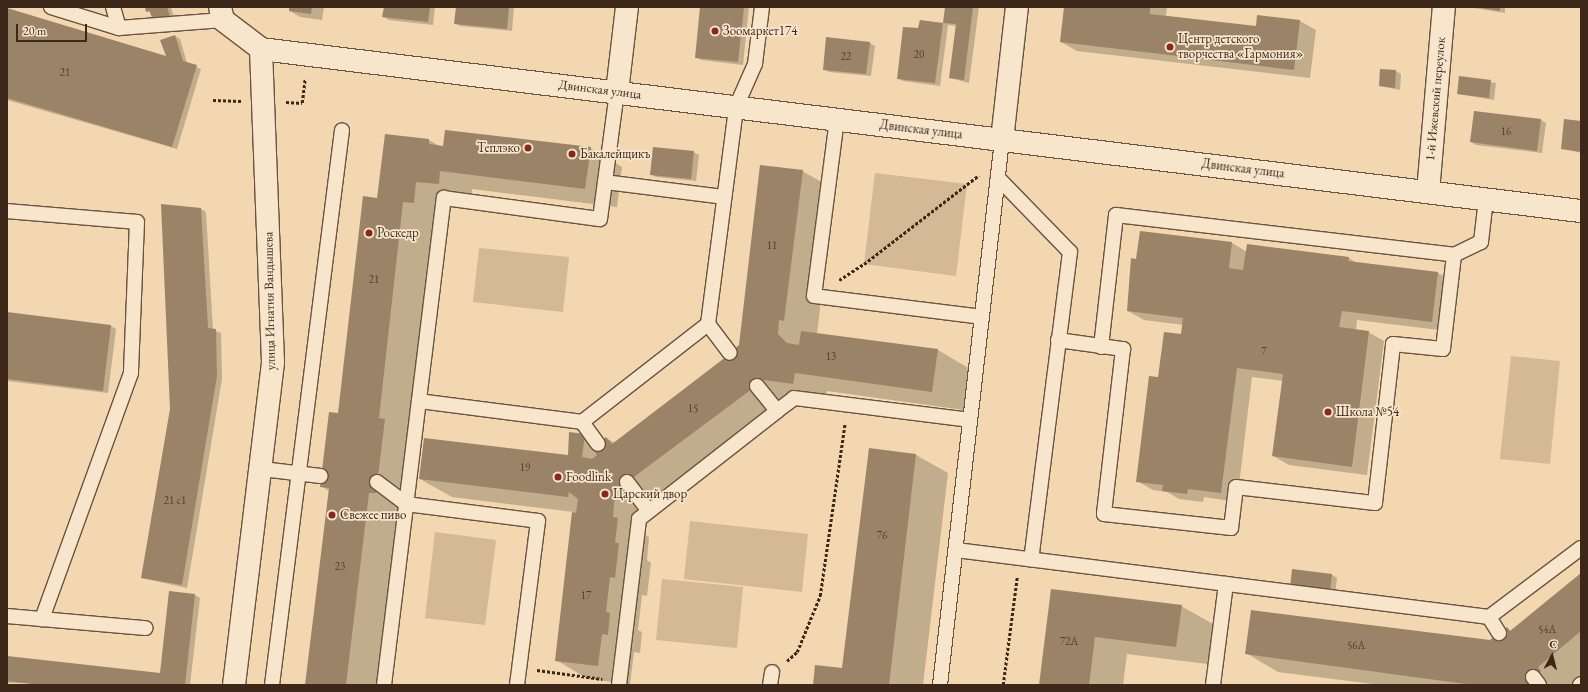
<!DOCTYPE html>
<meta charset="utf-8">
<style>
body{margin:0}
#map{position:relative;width:1588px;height:692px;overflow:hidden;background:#f2d7b0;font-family:"EB Garamond",serif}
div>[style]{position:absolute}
.green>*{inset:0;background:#d3b996}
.shadow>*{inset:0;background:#0003}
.building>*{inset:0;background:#9b8368}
.path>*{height:2.5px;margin-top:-1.25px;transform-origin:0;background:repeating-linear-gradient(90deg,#3d2719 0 3px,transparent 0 5px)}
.roads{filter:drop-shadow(1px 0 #6a533f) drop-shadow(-1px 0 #6a533f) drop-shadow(0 1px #6a533f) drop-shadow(0 -1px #6a533f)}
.lane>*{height:14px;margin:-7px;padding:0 7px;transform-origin:7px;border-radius:7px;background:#f7e5cc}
.street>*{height:22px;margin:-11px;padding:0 11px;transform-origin:11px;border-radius:11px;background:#f7e5cc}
.secondary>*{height:22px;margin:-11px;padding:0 11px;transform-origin:11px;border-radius:11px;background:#f7e5cc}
.dots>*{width:11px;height:11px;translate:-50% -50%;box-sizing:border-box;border:2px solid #f7e5cc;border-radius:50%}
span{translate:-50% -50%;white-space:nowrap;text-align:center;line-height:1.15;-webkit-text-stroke:3.5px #f7e5cc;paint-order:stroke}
.number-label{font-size:11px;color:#543e2d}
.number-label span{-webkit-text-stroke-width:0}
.poi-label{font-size:13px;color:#3d2719}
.left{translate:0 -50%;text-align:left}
.right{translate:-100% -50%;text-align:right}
.street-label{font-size:13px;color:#3d2719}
.frame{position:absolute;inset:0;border:8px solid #3d2719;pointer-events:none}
.north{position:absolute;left:1532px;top:636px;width:40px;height:40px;-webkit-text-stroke:3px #f7e5cc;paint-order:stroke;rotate:7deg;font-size:11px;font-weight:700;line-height:16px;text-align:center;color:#3d2719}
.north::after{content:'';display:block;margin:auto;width:14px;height:18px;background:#3d2719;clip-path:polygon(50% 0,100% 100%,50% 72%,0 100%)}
.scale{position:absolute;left:16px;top:24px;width:71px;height:18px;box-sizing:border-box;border:2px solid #3d2719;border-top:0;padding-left:5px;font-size:12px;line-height:14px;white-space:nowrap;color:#3d2719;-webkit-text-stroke:3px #f7e5cc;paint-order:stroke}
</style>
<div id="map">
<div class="green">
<i style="clip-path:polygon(875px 173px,967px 184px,956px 276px,864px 264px)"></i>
<i style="clip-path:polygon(479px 248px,569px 257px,563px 312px,473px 302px)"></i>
<i style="clip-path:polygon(1511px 356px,1560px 361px,1550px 464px,1500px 459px)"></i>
<i style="clip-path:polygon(690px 521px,808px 534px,802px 592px,684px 579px)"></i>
<i style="clip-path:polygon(435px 532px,496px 540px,485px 625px,425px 618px)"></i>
<i style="clip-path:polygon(662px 579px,743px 587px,737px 648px,656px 640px)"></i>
</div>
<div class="shadow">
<i style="clip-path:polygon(146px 7px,171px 7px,174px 19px,154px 20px)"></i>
<i style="clip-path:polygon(290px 7px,324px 7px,322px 20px,300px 17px,290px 11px)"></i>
<i style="clip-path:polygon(385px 7px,435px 7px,433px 25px,389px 20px,384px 17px)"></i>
<i style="clip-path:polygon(457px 7px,514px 7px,512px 31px,460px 26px,455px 23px)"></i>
<i style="clip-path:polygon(701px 7px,749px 7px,743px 65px,701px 60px,696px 57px)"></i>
<i style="clip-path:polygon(946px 7px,979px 7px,969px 83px,950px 78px,956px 26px,948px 25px,940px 86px,903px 81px,898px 78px,919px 30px,920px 21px,943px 24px)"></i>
<i style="clip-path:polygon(1065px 7px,1167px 7px,1166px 16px,1257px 27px,1258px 16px,1300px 21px,1316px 30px,1310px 78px,1077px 51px,1061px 42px)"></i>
<i style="clip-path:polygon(1468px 7px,1505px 7px,1505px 13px)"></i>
<i style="clip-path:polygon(7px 9px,168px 57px,175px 36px,180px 39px,187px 63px,201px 69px,177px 149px,7px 100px)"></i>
<i style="clip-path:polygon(870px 43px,875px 46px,871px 76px,829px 72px,824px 69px)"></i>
<i style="clip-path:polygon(1396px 71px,1401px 74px,1400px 90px,1380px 86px)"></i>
<i style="clip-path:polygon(1460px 77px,1496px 83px,1494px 100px,1458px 94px)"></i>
<i style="clip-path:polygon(1475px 112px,1541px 120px,1546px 123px,1542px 153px,1476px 145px,1471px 142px)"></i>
<i style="clip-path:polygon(1581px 122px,1581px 153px,1562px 148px)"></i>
<i style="clip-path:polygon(429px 140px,441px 147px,590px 148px,622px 167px,617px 207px,472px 189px,471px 202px,448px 200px,383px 685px,306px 685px,329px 491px,321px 486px,343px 415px,378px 199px)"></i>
<i style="clip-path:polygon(693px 152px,699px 155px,696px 181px,656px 177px,651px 174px)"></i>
<i style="clip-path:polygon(802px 171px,834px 189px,817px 334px,938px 350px,970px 369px,964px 410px,827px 391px,825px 401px,797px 398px,647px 510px,645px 535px,649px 537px,647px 560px,651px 563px,647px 596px,642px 595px,638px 630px,642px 632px,640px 653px,634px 652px,630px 684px,588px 679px,556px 660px,574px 512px,452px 497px,420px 479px,569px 456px,585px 435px,599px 444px,606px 438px,615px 443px,740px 346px)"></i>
<i style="clip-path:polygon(201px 209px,206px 212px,213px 330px,221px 333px,222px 379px,187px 588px,142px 578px,171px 409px)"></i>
<i style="clip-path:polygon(1232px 243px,1247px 252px,1349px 258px,1357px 263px,1438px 273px,1454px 283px,1447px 331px,1357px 320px,1356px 331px,1368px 332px,1384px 341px,1367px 475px,1289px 465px,1273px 456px,1283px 381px,1252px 377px,1237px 502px,1204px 497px,1203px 502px,1179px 499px,1167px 492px,1153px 490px,1137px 481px,1159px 378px,1182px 335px,1184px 325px,1144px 320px,1128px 311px,1137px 260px)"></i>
<i style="clip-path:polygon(7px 318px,111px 326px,116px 329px,108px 393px,7px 381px)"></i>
<i style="clip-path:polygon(870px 449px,916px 455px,948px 473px,923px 685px,814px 685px,843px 669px)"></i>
<i style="clip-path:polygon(1581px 574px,1581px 676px,1570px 685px,1381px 685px,1278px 672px,1246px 653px,1491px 641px,1507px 628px,1511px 631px)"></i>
<i style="clip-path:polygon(1332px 575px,1337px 578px,1335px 594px,1296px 590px)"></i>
<i style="clip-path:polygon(1052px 590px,1181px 606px,1213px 624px,1208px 664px,1127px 654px,1123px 685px,1040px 685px)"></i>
<i style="clip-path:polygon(195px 595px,200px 598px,190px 685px,7px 683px,7px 657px,160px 674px)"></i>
</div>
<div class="building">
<i style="clip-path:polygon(145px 7px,167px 7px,170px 16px,153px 21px,150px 11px,146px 12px)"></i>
<i style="clip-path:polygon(289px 7px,312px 7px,311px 14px,289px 11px)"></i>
<i style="clip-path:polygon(384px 7px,430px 7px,428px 22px,382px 17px)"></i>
<i style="clip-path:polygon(456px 7px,509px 7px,507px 29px,454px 24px)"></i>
<i style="clip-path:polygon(700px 7px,744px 7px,738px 62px,695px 58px)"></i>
<i style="clip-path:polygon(945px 7px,973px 7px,964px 80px,949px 78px,956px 24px,943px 23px,935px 83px,897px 79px,903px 27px,918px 28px,920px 20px,943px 23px)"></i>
<i style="clip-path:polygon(1064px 7px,1150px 7px,1150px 14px,1256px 26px,1257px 15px,1300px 20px,1294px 70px,1060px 42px)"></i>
<i style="clip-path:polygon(1474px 7px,1500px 7px,1500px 11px)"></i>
<i style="clip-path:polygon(7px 8px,166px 56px,160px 40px,175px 35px,183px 61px,197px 65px,172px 147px,7px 98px)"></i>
<i style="clip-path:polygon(826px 37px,870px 42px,866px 74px,823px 70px)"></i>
<i style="clip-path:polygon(1380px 69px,1396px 70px,1395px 88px,1379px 86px)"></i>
<i style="clip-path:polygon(1459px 76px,1491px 80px,1489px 98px,1457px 94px)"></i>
<i style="clip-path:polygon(1474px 111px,1541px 119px,1537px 151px,1470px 142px)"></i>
<i style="clip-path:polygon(1564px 119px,1581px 121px,1581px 152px,1561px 149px)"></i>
<i style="clip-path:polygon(445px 130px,591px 147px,585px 189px,440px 171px,439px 184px,416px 182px,414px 203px,403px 202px,379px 418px,385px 419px,376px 493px,369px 493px,346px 685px,305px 685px,329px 488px,320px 487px,329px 412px,338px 413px,363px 196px,377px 198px,385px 134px,429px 139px,429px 144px,443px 146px)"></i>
<i style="clip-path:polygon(653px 147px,694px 151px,691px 179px,650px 175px)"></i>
<i style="clip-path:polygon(760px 165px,803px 170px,784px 321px,779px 320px,778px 334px,787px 343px,799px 345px,801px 331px,938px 349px,932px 392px,795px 373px,793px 384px,764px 380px,615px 491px,613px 517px,618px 518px,615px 543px,619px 543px,615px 578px,610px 577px,606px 612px,610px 613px,608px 635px,602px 634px,598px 666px,555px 661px,572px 512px,576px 513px,578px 499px,569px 492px,568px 497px,419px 479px,424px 438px,568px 455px,569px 432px,585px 434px,582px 457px,592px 459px,597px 455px,592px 448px,606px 437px,612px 444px,722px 360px,739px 345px)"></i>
<i style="clip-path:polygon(161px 204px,201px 208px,208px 328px,216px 329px,217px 376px,182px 585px,141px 578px,170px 409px)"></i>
<i style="clip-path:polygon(1140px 231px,1232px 242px,1229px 268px,1243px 270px,1247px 244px,1349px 257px,1348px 261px,1438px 272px,1432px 322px,1342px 311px,1339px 327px,1369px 331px,1352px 467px,1272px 456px,1283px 374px,1237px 368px,1221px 493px,1188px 489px,1187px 494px,1162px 491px,1163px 485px,1136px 482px,1149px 376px,1158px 377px,1164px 332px,1181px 334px,1183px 318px,1127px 311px,1131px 258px,1136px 259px)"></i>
<i style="clip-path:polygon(7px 312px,111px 325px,103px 391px,7px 379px)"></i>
<i style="clip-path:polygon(869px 448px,916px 454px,889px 685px,813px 685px,815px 665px,842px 668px)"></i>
<i style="clip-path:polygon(1292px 569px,1332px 574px,1330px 592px,1290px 588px)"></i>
<i style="clip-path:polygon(1581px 573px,1581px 631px,1538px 667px,1541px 671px,1526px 685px,1473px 685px,1245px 654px,1251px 610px,1490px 640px,1507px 627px,1510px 631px)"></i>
<i style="clip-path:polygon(1051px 589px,1182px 605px,1176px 647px,1095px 637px,1089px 685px,1039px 685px)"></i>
<i style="clip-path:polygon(169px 591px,195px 594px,185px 685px,40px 685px,7px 681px,7px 656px,160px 673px)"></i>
</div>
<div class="path">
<i style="left:213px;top:100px;width:28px;rotate:2deg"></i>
<i style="left:286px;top:102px;width:16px;rotate:4deg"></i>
<i style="left:302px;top:103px;width:25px;rotate:-83deg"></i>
<i style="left:839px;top:280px;width:30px;rotate:-33deg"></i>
<i style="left:864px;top:264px;width:145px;rotate:-37.7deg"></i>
<i style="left:787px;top:661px;width:13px;rotate:-42deg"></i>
<i style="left:797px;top:652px;width:61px;rotate:-67.7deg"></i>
<i style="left:820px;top:596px;width:175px;rotate:-81.8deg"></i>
<i style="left:537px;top:670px;width:66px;rotate:7.9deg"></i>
<i style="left:1003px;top:685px;width:109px;rotate:-82.6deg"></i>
</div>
<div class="roads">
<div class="lane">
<i style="left:51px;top:7px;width:71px;rotate:17.2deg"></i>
<i style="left:119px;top:28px;width:104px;rotate:-4.4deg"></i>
<i style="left:113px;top:7px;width:22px;rotate:74deg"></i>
<i style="left:837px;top:119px;width:178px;rotate:97.4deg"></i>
<i style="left:814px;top:296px;width:169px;rotate:7.1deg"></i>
<i style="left:998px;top:178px;width:103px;rotate:45.8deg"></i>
<i style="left:1070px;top:252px;width:310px;rotate:97.2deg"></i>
<i style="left:605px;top:182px;width:120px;rotate:7.2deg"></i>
<i style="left:7px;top:211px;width:130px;rotate:4.8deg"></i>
<i style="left:137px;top:222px;width:151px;rotate:92.3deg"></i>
<i style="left:131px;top:373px;width:262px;rotate:109.9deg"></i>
<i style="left:708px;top:324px;width:36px;rotate:53deg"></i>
<i style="left:1058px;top:340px;width:66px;rotate:7.9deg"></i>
<i style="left:1123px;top:349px;width:166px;rotate:96.6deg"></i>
<i style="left:1104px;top:514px;width:128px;rotate:6.3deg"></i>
<i style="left:1231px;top:528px;width:41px;rotate:-83deg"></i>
<i style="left:1236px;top:487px;width:140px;rotate:6.6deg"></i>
<i style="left:1375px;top:503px;width:160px;rotate:-83.5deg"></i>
<i style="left:1393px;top:344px;width:50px;rotate:5.7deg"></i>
<i style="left:1443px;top:349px;width:95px;rotate:-83.3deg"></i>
<i style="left:1101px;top:347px;width:133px;rotate:-83.5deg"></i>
<i style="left:1116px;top:215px;width:340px;rotate:6.7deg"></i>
<i style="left:1454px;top:255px;width:30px;rotate:-26deg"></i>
<i style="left:1481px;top:242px;width:43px;rotate:-83.4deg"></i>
<i style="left:757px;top:386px;width:32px;rotate:51deg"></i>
<i style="left:419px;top:401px;width:164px;rotate:7.3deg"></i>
<i style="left:582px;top:422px;width:160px;rotate:-37.9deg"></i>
<i style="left:708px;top:324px;width:219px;rotate:-82.6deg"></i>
<i style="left:736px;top:107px;width:47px;rotate:-66.2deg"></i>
<i style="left:755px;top:64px;width:57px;rotate:-83deg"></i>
<i style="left:582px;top:422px;width:27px;rotate:54deg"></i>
<i style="left:262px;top:469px;width:59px;rotate:6.8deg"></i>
<i style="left:377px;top:482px;width:36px;rotate:37deg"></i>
<i style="left:406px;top:504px;width:133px;rotate:7.3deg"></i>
<i style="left:538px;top:521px;width:165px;rotate:97.3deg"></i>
<i style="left:627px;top:482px;width:36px;rotate:53deg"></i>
<i style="left:956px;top:550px;width:537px;rotate:7.16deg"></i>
<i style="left:1489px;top:617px;width:115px;rotate:-36.9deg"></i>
<i style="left:7px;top:616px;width:139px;rotate:5deg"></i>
<i style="left:1489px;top:617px;width:19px;rotate:58deg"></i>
<i style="left:1533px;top:677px;width:10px;rotate:53deg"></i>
<i style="left:272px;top:685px;width:559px;rotate:-82.81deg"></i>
<i style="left:384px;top:685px;width:491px;rotate:-83deg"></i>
<i style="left:444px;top:198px;width:157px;rotate:7.7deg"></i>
<i style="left:600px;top:219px;width:128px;rotate:-82.4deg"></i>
<i style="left:619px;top:685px;width:167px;rotate:-83.1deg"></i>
<i style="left:639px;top:519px;width:175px;rotate:-38deg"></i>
<i style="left:777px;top:411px;width:21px;rotate:-37deg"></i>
<i style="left:794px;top:398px;width:177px;rotate:7.1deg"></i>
<i style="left:770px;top:685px;width:13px;rotate:-81deg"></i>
<i style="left:940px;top:685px;width:549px;rotate:-83.51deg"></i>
<i style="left:1213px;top:685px;width:102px;rotate:-82.7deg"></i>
<i style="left:1580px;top:685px;width:1px;rotate:-45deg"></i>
</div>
<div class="street">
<i style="left:617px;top:92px;width:86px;rotate:-83.3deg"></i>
<i style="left:1002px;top:140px;width:134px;rotate:-83.6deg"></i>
<i style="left:1428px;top:192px;width:186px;rotate:-85.1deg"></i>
<i style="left:234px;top:685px;width:325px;rotate:-83.1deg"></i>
<i style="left:273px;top:362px;width:313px;rotate:-92.2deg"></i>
</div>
<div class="secondary">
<i style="left:220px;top:7px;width:13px;rotate:77deg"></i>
<i style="left:223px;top:20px;width:48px;rotate:37.3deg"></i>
<i style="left:261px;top:49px;width:1330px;rotate:7deg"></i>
</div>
</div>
<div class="dots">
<i style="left:715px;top:31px;background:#8f2418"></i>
<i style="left:1170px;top:47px;background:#8f2418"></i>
<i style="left:528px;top:148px;background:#8f2418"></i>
<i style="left:572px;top:154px;background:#8f2418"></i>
<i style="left:369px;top:233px;background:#8f2418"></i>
<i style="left:1328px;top:412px;background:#8f2418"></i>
<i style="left:558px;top:477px;background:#8f2418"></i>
<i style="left:605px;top:494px;background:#8f2418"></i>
<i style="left:332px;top:515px;background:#8f2418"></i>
</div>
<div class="number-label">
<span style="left:919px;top:54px">20</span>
<span style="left:846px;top:56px">22</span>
<span style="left:65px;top:72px">21</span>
<span style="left:1506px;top:131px">16</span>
<span style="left:772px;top:245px">11</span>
<span style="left:374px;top:279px">21</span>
<span style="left:1264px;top:351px">7</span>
<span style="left:831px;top:356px">13</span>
<span style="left:693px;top:408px">15</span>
<span style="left:525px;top:467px">19</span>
<span style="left:175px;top:500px">21 с1</span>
<span style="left:882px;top:535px">76</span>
<span style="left:340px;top:566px">23</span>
<span style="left:586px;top:595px">17</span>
<span style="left:1547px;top:629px">54А</span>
<span style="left:1069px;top:641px">72А</span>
<span style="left:1356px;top:645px">56А</span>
</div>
<div class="poi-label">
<span class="left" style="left:723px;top:31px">Зоомаркет174</span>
<span class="left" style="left:1178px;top:47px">Центр детского<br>творчества «Гармония»</span>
<span class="right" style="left:520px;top:148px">Теплэко</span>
<span class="left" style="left:580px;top:154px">Бакалейщикъ</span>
<span class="left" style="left:377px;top:233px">Роскедр</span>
<span class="left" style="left:1336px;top:412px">Школа №54</span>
<span class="left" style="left:566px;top:477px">Foodlink</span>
<span class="left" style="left:613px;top:494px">Царский двор</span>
<span class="left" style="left:340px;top:515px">Свежее пиво</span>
</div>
<div class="street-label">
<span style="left:600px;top:90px;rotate:7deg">Двинская улица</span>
<span style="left:1436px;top:99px;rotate:-85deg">1-й Ижевский переулок</span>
<span style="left:921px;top:130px;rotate:7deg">Двинская улица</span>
<span style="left:1243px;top:169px;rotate:7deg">Двинская улица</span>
<span style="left:270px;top:301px;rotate:-91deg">улица Игнатия Вандышева</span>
</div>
<div class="frame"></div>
<div class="north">С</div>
<div class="scale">20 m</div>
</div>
